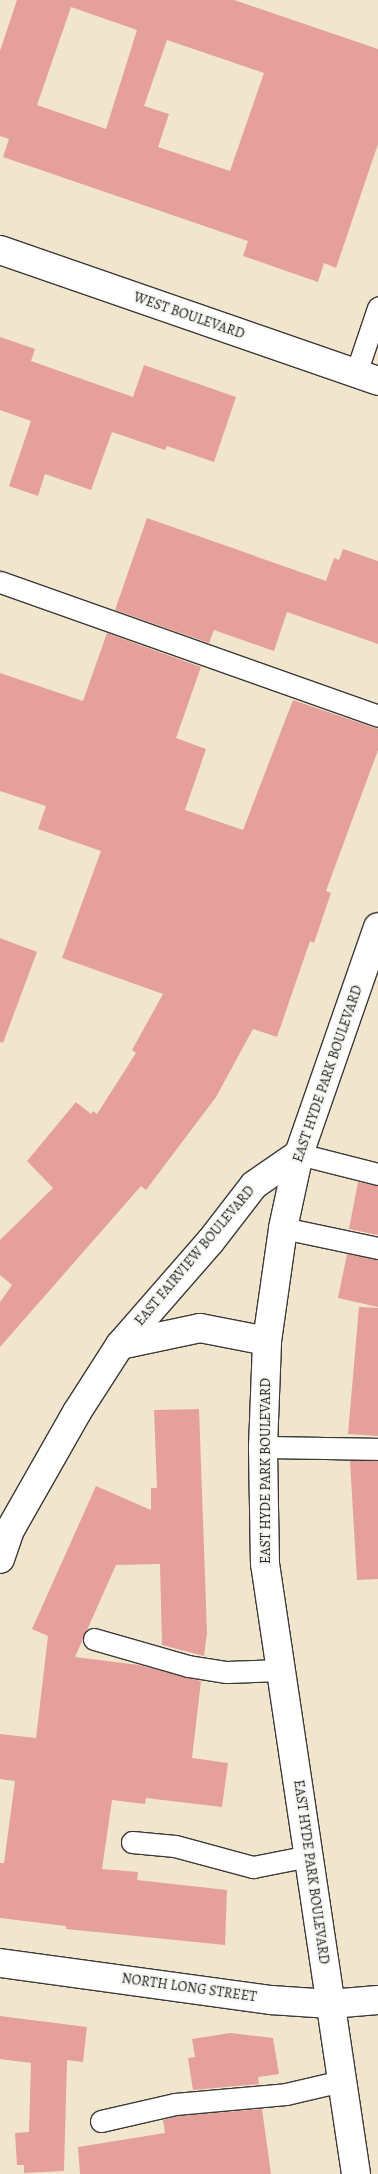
<!DOCTYPE html>
<style>
body{margin:0}
#map{position:relative;width:378px;height:2174px;overflow:hidden;background:#f1e5cd;font-family:Alegreya,serif}
div>[style]{position:absolute}
.building>*{inset:0;background:#e5a09c}
.roads{filter:drop-shadow(1px 0 #3c3a37) drop-shadow(-1px 0 #3c3a37) drop-shadow(0 1px #3c3a37) drop-shadow(0 -1px #3c3a37)}
.lane>*{height:21px;margin:-10.5px;padding:0 10.5px;transform-origin:10.5px;border-radius:10.5px;background:#fff}
.street>*{height:28px;margin:-14px;padding:0 14px;transform-origin:14px;border-radius:14px;background:#fff}
.secondary>*{height:28px;margin:-14px;padding:0 14px;transform-origin:14px;border-radius:14px;background:#fff}
span{translate:-50% -50%;white-space:nowrap;text-align:center;line-height:1.15;-webkit-text-stroke:4px #f6f6f2;paint-order:stroke}
.street-label{font-size:14px;color:#1c1c1c}
</style>
<div id="map">
<div class="building">
<i style="clip-path:polygon(evenodd,17px 0,234px 0,378px 49px,378px 144px,336px 268px,324px 263px,318px 282px,243px 256px,248px 241px,3px 157px,9px 139px,0 136px,0 51px,17px 0,71px 7px,137px 30px,106px 129px,37px 105px,71px 7px,17px 0,167px 40px,264px 73px,230px 171px,158px 147px,169px 114px,144px 106px,167px 40px)"></i>
<i style="clip-path:polygon(0 337px,35px 349px,31px 361px,133px 397px,144px 365px,236px 397px,214px 462px,167px 446px,165px 450px,112px 432px,91px 490px,45px 474px,38px 496px,9px 486px,31px 421px,0 410px)"></i>
<i style="clip-path:polygon(147px 518px,326px 581px,334px 558px,339px 560px,343px 549px,378px 561px,378px 644px,287px 612px,274px 651px,214px 630px,209px 643px,115px 610px)"></i>
<i style="clip-path:polygon(107px 633px,201px 667px,176px 738px,206px 749px,185px 810px,243px 830px,293px 700px,378px 729px,378px 750px,326px 891px,331px 893px,314px 943px,310px 941px,277px 1037px,253px 1029px,216px 1097px,146px 1190px,141px 1186px,0 1347px,0 1302px,12px 1285px,0 1275px,0 1240px,53px 1188px,27px 1161px,76px 1102px,91px 1114px,93px 1111px,97px 1114px,136px 1053px,132px 1050px,163px 994px,62px 958px,101px 851px,38px 829px,46px 806px,0 791px,0 673px,83px 701px)"></i>
<i style="clip-path:polygon(0 938px,37px 952px,3px 1043px,0 1042px)"></i>
<i style="clip-path:polygon(358px 1182px,378px 1186px,378px 1235px,349px 1229px)"></i>
<i style="clip-path:polygon(347px 1254px,378px 1260px,378px 1307px,338px 1298px)"></i>
<i style="clip-path:polygon(359px 1307px,378px 1308px,378px 1436px,348px 1434px)"></i>
<i style="clip-path:polygon(199px 1409px,207px 1633px,204px 1656px,162px 1645px,160px 1564px,116px 1565px,75px 1657px,139px 1665px,201px 1681px,192px 1758px,228px 1763px,222px 1807px,146px 1798px,145px 1804px,112px 1800px,102px 1869px,138px 1872px,137px 1880px,227px 1890px,225px 1945px,66px 1929px,66px 1926px,0 1918px,0 1863px,4px 1863px,15px 1781px,0 1779px,0 1734px,36px 1738px,48px 1636px,32px 1629px,96px 1486px,151px 1510px,151px 1488px,157px 1488px,154px 1410px)"></i>
<i style="clip-path:polygon(350px 1461px,378px 1461px,378px 1579px,357px 1580px)"></i>
<i style="clip-path:polygon(0 2016px,87px 2027px,83px 2062px,67px 2060px,64px 2171px,24px 2173px,24px 2165px,17px 2165px,15px 2133px,29px 2132px,31px 2063px,0 2059px)"></i>
<i style="clip-path:polygon(230px 2033px,273px 2038px,279px 2074px,258px 2077px,259px 2084px,193px 2090px,188px 2058px,195px 2057px,192px 2039px)"></i>
<i style="clip-path:polygon(262px 2109px,271px 2174px,80px 2174px,78px 2147px,165px 2133px,163px 2120px,177px 2116px)"></i>
</div>
<div class="roads">
<div class="lane">
<i style="left:356px;top:373px;width:69px;rotate:-71.3deg"></i>
<i style="left:0;top:582px;width:401px;rotate:19.5deg"></i>
<i style="left:299px;top:1154px;width:81px;rotate:14.2deg"></i>
<i style="left:283px;top:1228px;width:97px;rotate:11.9deg"></i>
<i style="left:263px;top:1447px;width:115px;rotate:1deg"></i>
<i style="left:94px;top:1639px;width:98px;rotate:16deg"></i>
<i style="left:188px;top:1666px;width:39px;rotate:9deg"></i>
<i style="left:227px;top:1672px;width:54px;rotate:-2.1deg"></i>
<i style="left:132px;top:1842px;width:43px;rotate:5.3deg"></i>
<i style="left:175px;top:1846px;width:81px;rotate:15.1deg"></i>
<i style="left:253px;top:1867px;width:57px;rotate:-11.1deg"></i>
<i style="left:101px;top:2121px;width:76px;rotate:-12.9deg"></i>
<i style="left:175px;top:2104px;width:111px;rotate:-5.1deg"></i>
<i style="left:286px;top:2094px;width:57px;rotate:-13.1deg"></i>
</div>
<div class="street">
<i style="left:0;top:1963px;width:274px;rotate:7.8deg"></i>
<i style="left:271px;top:2000px;width:59px;rotate:3.9deg"></i>
<i style="left:330px;top:2004px;width:48px;rotate:-4.8deg"></i>
</div>
<div class="secondary">
<i style="left:0;top:250px;width:400px;rotate:19.1deg"></i>
<i style="left:120px;top:1345px;width:82px;rotate:-12deg"></i>
<i style="left:200px;top:1328px;width:68px;rotate:11deg"></i>
<i style="left:0;top:1559px;width:31px;rotate:-71deg"></i>
<i style="left:10px;top:1530px;width:136px;rotate:-60.4deg"></i>
<i style="left:77px;top:1412px;width:80px;rotate:-57.3deg"></i>
<i style="left:120px;top:1345px;width:137px;rotate:-48.9deg"></i>
<i style="left:210px;top:1242px;width:72px;rotate:-52.3deg"></i>
<i style="left:254px;top:1185px;width:55px;rotate:-34.6deg"></i>
<i style="left:356px;top:2174px;width:617px;rotate:-98.48deg"></i>
<i style="left:265px;top:1564px;width:117px;rotate:-91deg"></i>
<i style="left:263px;top:1447px;width:106px;rotate:-87.8deg"></i>
<i style="left:267px;top:1341px;width:114px;rotate:-81.9deg"></i>
<i style="left:283px;top:1228px;width:76px;rotate:-77.8deg"></i>
<i style="left:299px;top:1154px;width:240px;rotate:-70.8deg"></i>
</div>
</div>
<div class="street-label">
<span style="left:189px;top:316px;rotate:19deg">WEST BOULEVARD</span>
<span style="left:328px;top:1074px;rotate:-71deg">EAST HYDE PARK BOULEVARD</span>
<span style="left:195px;top:1256px;rotate:-50deg">EAST FAIRVIEW BOULEVARD</span>
<span style="left:266px;top:1471px;rotate:-90deg">EAST HYDE PARK BOULEVARD</span>
<span style="left:311px;top:1872px;rotate:82deg">EAST HYDE PARK BOULEVARD</span>
<span style="left:189px;top:1988px;rotate:8deg">NORTH LONG STREET</span>
</div>
</div>
